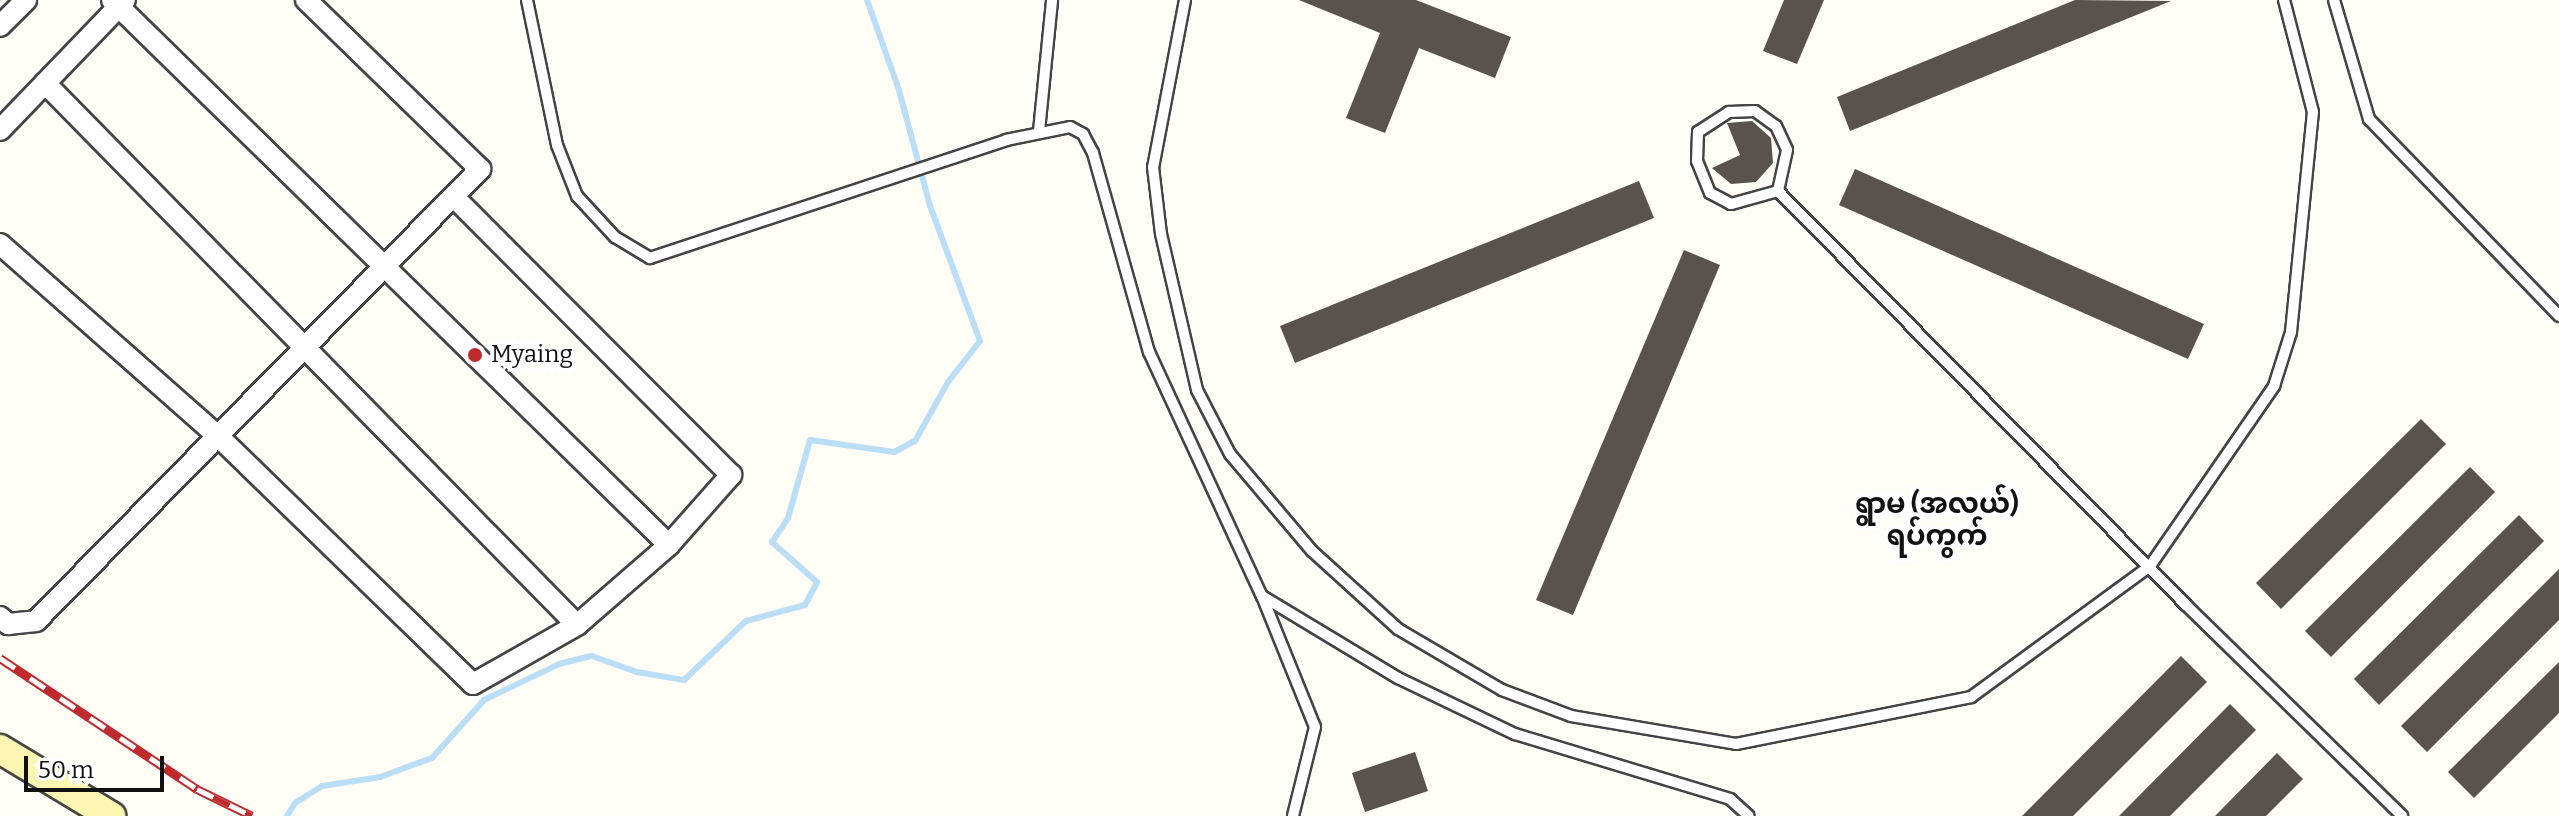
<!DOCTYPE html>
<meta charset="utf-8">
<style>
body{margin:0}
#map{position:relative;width:2559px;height:816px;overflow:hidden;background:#fffdf5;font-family:Bitter,"Noto Sans Myanmar",serif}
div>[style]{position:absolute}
.stream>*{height:6px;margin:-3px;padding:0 3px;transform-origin:3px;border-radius:3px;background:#badef5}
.building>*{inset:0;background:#59524d}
.roads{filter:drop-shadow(2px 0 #444) drop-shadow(-2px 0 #444) drop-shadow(0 2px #444) drop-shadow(0 -2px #444)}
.lane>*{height:10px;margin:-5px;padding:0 5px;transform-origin:5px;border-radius:5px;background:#fff}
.street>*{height:20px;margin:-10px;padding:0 10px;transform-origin:10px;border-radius:10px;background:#fff}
.secondary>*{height:28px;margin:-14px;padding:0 14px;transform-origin:14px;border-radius:14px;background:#fdf6b2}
.rail>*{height:9px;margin-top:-4.5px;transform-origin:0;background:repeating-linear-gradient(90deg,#fff 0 18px,#bf2a2e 0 36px);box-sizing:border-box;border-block:2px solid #bf2a2e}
.dots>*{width:22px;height:22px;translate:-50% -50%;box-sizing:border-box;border:4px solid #fff;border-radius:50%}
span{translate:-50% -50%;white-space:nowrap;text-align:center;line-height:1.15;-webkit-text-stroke:8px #fff;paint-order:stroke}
.poi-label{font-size:24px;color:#111}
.left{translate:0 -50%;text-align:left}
.quarter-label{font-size:28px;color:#111;font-weight:700}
.scale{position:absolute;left:24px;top:756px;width:140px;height:36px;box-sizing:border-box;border:4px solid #111;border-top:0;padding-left:10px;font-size:24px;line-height:28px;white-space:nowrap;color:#111;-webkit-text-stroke:6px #fff;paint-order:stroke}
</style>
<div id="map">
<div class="stream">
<i style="left:287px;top:816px;width:15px;rotate:-58deg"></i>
<i style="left:295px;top:803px;width:32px;rotate:-32deg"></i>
<i style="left:322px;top:786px;width:59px;rotate:-8.8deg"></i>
<i style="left:380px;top:777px;width:55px;rotate:-20.1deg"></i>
<i style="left:432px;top:758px;width:78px;rotate:-48.1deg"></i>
<i style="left:484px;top:700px;width:83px;rotate:-25.6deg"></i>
<i style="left:559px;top:664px;width:34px;rotate:-14deg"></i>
<i style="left:592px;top:656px;width:48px;rotate:19.6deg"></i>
<i style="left:637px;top:672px;width:48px;rotate:9.7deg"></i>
<i style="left:684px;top:680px;width:86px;rotate:-43.6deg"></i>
<i style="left:746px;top:621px;width:61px;rotate:-15.2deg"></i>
<i style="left:805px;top:605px;width:26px;rotate:-62deg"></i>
<i style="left:817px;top:582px;width:60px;rotate:-138.4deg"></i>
<i style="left:772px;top:542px;width:29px;rotate:-56deg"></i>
<i style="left:788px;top:518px;width:81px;rotate:-74.2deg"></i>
<i style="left:810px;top:440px;width:85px;rotate:8.1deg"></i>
<i style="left:894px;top:452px;width:24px;rotate:-28deg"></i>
<i style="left:915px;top:441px;width:68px;rotate:-60.8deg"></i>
<i style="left:948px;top:382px;width:52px;rotate:-52deg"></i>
<i style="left:980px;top:341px;width:144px;rotate:-110.3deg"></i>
<i style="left:930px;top:206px;width:120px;rotate:-105deg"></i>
<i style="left:899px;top:90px;width:96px;rotate:-109.6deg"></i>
</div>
<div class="building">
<i style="clip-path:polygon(1299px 0,1416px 0,1511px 37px,1495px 78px,1419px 48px,1385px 133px,1346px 118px,1380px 33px)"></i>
<i style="clip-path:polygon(1784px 0,1824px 0,1797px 64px,1763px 51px)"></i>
<i style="clip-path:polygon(2075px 0,2171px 1px,1850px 131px,1837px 97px)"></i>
<i style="clip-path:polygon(1752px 121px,1771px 138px,1773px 163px,1756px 182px,1731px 184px,1712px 168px,1740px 155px,1727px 123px)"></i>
<i style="clip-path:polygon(1855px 169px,2204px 324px,2188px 359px,1839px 205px)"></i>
<i style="clip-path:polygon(1639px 181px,1654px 218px,1295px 363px,1280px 326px)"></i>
<i style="clip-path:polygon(1684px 250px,1720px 265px,1573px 615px,1536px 600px)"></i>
<i style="clip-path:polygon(2421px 419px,2446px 444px,2281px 609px,2256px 583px)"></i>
<i style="clip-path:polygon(2470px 467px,2495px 492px,2331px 657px,2305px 631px)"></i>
<i style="clip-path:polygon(2519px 515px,2544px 541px,2379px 705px,2354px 679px)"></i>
<i style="clip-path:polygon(2559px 569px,2559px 620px,2427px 752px,2401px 726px)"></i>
<i style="clip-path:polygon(2181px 656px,2207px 682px,2073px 816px,2022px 816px)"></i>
<i style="clip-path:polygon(2559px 662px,2559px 713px,2474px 798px,2448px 772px)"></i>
<i style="clip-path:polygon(2230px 704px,2256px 730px,2170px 816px,2119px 816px)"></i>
<i style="clip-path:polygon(1415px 752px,1428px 791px,1365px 812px,1352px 773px)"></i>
<i style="clip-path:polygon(2277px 753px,2303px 779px,2266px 816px,2215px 816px)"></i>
</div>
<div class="roads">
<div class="lane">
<i style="left:527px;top:0;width:148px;rotate:78.3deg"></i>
<i style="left:557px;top:145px;width:55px;rotate:68.6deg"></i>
<i style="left:577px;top:196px;width:56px;rotate:47.2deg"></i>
<i style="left:615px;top:237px;width:41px;rotate:31deg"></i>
<i style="left:650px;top:258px;width:375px;rotate:-18.3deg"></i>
<i style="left:1006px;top:140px;width:65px;rotate:-11.5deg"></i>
<i style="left:1070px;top:127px;width:15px;rotate:28deg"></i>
<i style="left:1083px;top:134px;width:21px;rotate:62deg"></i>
<i style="left:1093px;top:153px;width:207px;rotate:74.3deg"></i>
<i style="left:1149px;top:352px;width:269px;rotate:65.2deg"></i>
<i style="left:1262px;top:596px;width:141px;rotate:68deg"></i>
<i style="left:1315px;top:727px;width:92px;rotate:103.9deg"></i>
<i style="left:1185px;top:0;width:170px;rotate:100.8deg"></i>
<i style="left:1153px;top:167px;width:67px;rotate:83.2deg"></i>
<i style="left:1161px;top:234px;width:160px;rotate:77deg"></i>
<i style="left:1197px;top:390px;width:72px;rotate:62.7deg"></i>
<i style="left:1230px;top:454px;width:127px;rotate:49.8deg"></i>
<i style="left:1312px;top:551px;width:116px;rotate:42.2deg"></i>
<i style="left:1398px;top:629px;width:121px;rotate:30.4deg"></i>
<i style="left:1502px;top:690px;width:74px;rotate:20.6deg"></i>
<i style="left:1571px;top:716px;width:167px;rotate:9.6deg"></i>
<i style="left:1736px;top:744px;width:240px;rotate:-11.3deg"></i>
<i style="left:1971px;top:697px;width:222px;rotate:-36.2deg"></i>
<i style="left:2150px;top:566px;width:219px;rotate:-55.4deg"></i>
<i style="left:2274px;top:386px;width:57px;rotate:-72.5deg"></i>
<i style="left:2291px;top:332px;width:221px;rotate:-84.3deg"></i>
<i style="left:2313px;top:112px;width:116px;rotate:-104.5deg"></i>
<i style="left:2334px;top:0;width:124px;rotate:73.6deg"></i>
<i style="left:2369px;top:119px;width:274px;rotate:46deg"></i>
<i style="left:1755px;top:111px;width:26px;rotate:36deg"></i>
<i style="left:1776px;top:126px;width:26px;rotate:65deg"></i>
<i style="left:1787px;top:150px;width:42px;rotate:102.4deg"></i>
<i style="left:1778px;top:191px;width:49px;rotate:164.5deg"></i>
<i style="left:1731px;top:204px;width:24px;rotate:-152deg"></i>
<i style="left:1710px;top:193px;width:35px;rotate:-112deg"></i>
<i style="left:1697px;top:161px;width:29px;rotate:-88deg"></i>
<i style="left:1698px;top:132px;width:37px;rotate:-33deg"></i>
<i style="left:1729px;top:112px;width:26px;rotate:-2deg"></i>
<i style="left:1039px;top:131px;width:132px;rotate:-84.3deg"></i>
<i style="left:1778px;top:191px;width:581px;rotate:45.42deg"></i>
<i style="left:2186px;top:605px;width:302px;rotate:44.3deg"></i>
<i style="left:1262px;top:596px;width:159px;rotate:31.1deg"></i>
<i style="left:1398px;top:678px;width:130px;rotate:25.6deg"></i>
<i style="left:1515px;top:734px;width:225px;rotate:16.8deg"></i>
<i style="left:1730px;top:799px;width:25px;rotate:42deg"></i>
</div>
<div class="street">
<i style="left:112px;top:0;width:779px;rotate:44.38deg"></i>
<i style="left:0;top:26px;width:37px;rotate:-45deg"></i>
<i style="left:45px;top:83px;width:759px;rotate:45.53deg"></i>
<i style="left:0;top:130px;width:180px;rotate:-46.1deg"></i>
<i style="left:0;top:244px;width:293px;rotate:41.4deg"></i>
<i style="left:220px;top:438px;width:353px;rotate:44.2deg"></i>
<i style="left:473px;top:684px;width:120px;rotate:-29.6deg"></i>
<i style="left:577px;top:625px;width:122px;rotate:-41deg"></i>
<i style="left:669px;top:545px;width:94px;rotate:-48.5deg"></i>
<i style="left:731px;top:475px;width:392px;rotate:-134.9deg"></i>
<i style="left:0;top:617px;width:11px;rotate:41deg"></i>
<i style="left:8px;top:624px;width:28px;rotate:-6deg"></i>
<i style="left:36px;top:621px;width:634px;rotate:-45.51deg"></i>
<i style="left:480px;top:169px;width:243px;rotate:-135.8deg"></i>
</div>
<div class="secondary">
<i style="left:0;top:749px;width:130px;rotate:31.1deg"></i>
</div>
</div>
<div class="rail">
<i style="left:0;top:658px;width:237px;rotate:33.6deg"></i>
<i style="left:197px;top:789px;width:61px;rotate:26.1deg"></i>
</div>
<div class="dots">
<i style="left:475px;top:355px;background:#bf2a2e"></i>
</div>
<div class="poi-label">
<span class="left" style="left:491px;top:355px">Myaing</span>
</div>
<div class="quarter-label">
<span style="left:1937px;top:520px">ရွာမ (အလယ်)<br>ရပ်ကွက်</span>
</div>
<div class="scale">50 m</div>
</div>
